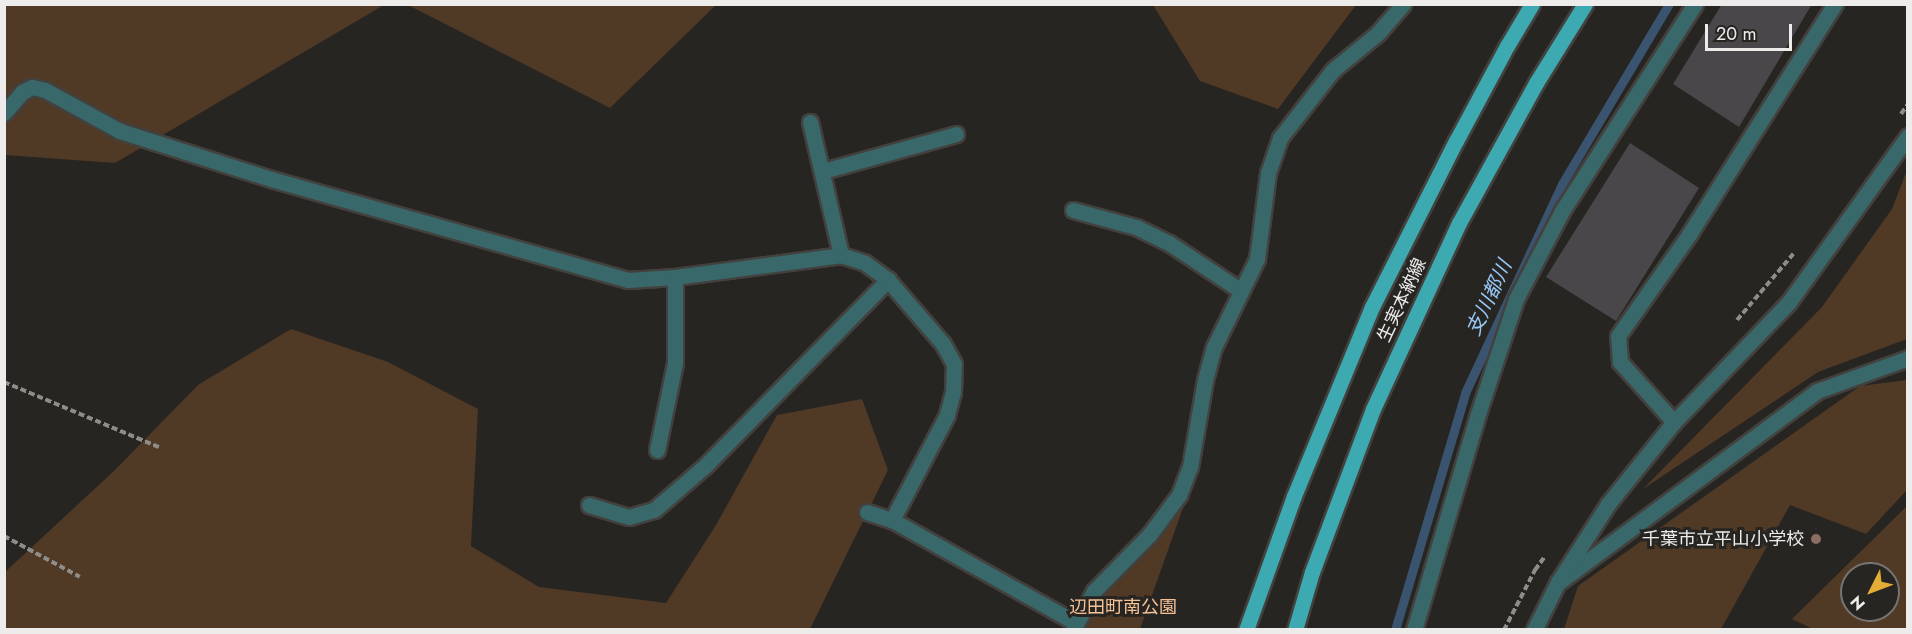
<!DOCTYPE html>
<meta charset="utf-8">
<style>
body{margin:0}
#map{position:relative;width:1912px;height:634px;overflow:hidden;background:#272522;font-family:Jost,"Noto Sans JP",sans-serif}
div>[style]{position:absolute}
.green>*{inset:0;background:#503925}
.stream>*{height:9px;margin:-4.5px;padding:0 4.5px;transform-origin:4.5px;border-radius:4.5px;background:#3a546f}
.building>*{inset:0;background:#4a474a}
.path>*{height:4px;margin-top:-2px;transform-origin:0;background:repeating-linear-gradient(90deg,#8f8d8a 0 6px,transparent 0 9px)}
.roads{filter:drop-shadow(2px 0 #43413e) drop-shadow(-2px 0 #43413e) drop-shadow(0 2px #43413e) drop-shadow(0 -2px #43413e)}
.service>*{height:15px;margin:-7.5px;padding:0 7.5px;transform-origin:7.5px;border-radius:7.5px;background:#39686b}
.minor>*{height:15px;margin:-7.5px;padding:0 7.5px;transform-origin:7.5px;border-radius:7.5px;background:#39686b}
.tertiary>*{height:15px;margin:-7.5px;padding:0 7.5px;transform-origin:7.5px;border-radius:7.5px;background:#39686b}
.primary>*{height:15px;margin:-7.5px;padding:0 7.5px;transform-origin:7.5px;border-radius:7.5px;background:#3daab1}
.dots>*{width:16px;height:16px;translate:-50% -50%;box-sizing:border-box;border:3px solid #272522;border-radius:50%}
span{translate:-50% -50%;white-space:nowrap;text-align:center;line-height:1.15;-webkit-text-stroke:6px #272522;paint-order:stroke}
.street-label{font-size:18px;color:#eeecea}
.poi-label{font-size:18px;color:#eeecea}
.right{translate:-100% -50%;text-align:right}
.park-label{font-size:18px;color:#f6c194}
.water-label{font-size:20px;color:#97c7f7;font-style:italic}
.frame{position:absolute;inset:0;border:6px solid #eeecea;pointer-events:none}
.north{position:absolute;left:1840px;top:562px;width:60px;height:60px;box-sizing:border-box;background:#272522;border:2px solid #777572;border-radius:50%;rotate:228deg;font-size:16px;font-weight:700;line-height:24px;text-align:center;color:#eeecea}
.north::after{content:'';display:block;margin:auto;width:21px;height:27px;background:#e4ad35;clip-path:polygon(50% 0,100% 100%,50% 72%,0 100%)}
.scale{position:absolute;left:1705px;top:24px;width:87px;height:27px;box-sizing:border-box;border:3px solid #eeecea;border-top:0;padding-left:8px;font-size:18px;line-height:21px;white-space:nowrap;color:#eeecea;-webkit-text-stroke:4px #272522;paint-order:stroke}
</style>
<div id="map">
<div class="green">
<i style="clip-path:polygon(4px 5px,384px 5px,115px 163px,5px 155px)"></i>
<i style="clip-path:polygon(408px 5px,716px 5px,610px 108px)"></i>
<i style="clip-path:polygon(1153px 5px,1356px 5px,1278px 109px,1200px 81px)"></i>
<i style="clip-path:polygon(1907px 170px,1907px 339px,1818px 372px,1643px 489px,1822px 307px,1892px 209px)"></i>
<i style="clip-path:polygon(291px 329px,388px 362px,478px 409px,471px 546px,539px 587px,666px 603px,716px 525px,777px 415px,862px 399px,888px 470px,810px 629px,5px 630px,5px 572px,115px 470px,198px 385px)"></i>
<i style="clip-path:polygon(1907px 380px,1907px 490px,1866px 534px,1790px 505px,1721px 629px,1564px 629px,1578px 586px,1860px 386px)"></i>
<i style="clip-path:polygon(1184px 505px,1140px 629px,1083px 629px,1095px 604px)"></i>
<i style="clip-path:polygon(evenodd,1907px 506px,1907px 629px,1813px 629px,1792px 619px,1907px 506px,1852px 574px,1888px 574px,1888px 610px,1852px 610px,1852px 574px)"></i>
</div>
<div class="stream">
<i style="left:1395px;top:630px;width:247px;rotate:-73.5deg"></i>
<i style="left:1465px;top:393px;width:230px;rotate:-65.1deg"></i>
<i style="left:1562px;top:184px;width:209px;rotate:-59.3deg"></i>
</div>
<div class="building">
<i style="clip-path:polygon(1722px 4px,1812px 4px,1739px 127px,1673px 84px)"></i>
<i style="clip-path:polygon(1630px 143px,1699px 188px,1616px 321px,1546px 277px)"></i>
</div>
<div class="path">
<i style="left:1901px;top:114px;width:12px;rotate:-55deg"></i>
<i style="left:1737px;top:320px;width:88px;rotate:-49.6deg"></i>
<i style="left:4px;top:382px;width:168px;rotate:22.8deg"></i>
<i style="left:4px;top:536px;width:86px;rotate:28.3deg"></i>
<i style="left:1504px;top:630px;width:68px;rotate:-62.7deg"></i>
<i style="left:1535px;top:570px;width:17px;rotate:-54deg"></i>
</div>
<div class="roads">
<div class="service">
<i style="left:810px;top:122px;width:137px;rotate:76.9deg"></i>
<i style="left:823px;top:171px;width:138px;rotate:-15.5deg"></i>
<i style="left:1073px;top:210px;width:65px;rotate:15.1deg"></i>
<i style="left:1136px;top:227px;width:37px;rotate:26deg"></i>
<i style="left:1169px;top:243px;width:85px;rotate:33.5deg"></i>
<i style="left:1674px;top:422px;width:81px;rotate:-132deg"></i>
<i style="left:1620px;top:362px;width:26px;rotate:-94deg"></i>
<i style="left:1618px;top:336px;width:126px;rotate:-55deg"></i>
<i style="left:1690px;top:233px;width:271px;rotate:-57.7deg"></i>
<i style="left:657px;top:450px;width:89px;rotate:-78.3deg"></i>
<i style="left:675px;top:363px;width:86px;rotate:-90deg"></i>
<i style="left:589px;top:505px;width:42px;rotate:16.7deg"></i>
<i style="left:629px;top:517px;width:26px;rotate:-16deg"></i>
<i style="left:654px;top:510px;width:69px;rotate:-40.9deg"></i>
<i style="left:706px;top:465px;width:260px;rotate:-45.5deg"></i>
<i style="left:1414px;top:630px;width:225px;rotate:-73.5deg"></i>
<i style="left:1478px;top:414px;width:121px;rotate:-71.7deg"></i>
<i style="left:1516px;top:299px;width:99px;rotate:-62.4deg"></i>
<i style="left:1562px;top:211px;width:246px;rotate:-57.3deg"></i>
</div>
<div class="minor">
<i style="left:4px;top:113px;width:28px;rotate:-49deg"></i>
<i style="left:22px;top:92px;width:11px;rotate:-27deg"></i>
<i style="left:32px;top:87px;width:13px;rotate:13deg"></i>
<i style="left:45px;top:90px;width:85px;rotate:28.7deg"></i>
<i style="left:120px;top:131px;width:158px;rotate:17.6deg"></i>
<i style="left:271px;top:179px;width:371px;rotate:15.8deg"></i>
<i style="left:628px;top:280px;width:47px;rotate:-3.7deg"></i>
<i style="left:675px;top:277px;width:167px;rotate:-7.5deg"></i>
<i style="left:841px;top:255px;width:25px;rotate:18deg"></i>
<i style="left:865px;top:263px;width:29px;rotate:36deg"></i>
<i style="left:888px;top:280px;width:84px;rotate:49.3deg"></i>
<i style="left:943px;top:344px;width:23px;rotate:61deg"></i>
<i style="left:954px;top:364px;width:28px;rotate:92deg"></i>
<i style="left:953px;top:392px;width:24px;rotate:105deg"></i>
<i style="left:947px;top:415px;width:119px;rotate:117.6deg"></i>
<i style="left:867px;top:512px;width:26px;rotate:18deg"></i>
<i style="left:892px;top:520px;width:211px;rotate:29.2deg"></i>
<i style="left:1559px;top:582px;width:321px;rotate:-36.5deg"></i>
<i style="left:1817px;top:391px;width:97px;rotate:-19.9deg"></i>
<i style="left:1073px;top:630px;width:44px;rotate:-61.7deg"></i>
<i style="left:1094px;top:591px;width:80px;rotate:-45.5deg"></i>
<i style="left:1150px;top:534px;width:49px;rotate:-53.4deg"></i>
<i style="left:1179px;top:495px;width:30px;rotate:-69deg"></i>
<i style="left:1190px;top:467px;width:88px;rotate:-80.2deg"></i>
<i style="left:1205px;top:380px;width:34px;rotate:-75deg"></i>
<i style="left:1214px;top:347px;width:98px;rotate:-64deg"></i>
<i style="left:1257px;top:259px;width:87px;rotate:-82.7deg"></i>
<i style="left:1268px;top:173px;width:37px;rotate:-71deg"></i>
<i style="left:1280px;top:138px;width:86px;rotate:-52.1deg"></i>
<i style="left:1333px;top:70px;width:58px;rotate:-39.4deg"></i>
<i style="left:1378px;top:33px;width:38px;rotate:-49deg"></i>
</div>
<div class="tertiary">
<i style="left:1534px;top:630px;width:54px;rotate:-63.4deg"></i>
<i style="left:1558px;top:582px;width:93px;rotate:-57.3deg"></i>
<i style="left:1608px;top:504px;width:105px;rotate:-51.2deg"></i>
<i style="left:1674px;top:422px;width:166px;rotate:-46.2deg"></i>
<i style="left:1789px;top:302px;width:204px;rotate:-54.4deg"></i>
</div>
<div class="primary">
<i style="left:1246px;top:630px;width:142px;rotate:-70.3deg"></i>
<i style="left:1294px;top:496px;width:204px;rotate:-67.6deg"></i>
<i style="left:1372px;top:307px;width:186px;rotate:-63.2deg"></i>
<i style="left:1456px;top:141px;width:108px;rotate:-61.8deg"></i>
<i style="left:1507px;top:46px;width:49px;rotate:-59.2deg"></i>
<i style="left:1295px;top:630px;width:60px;rotate:-73.7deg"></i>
<i style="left:1312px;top:572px;width:174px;rotate:-69.5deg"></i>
<i style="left:1373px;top:409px;width:205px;rotate:-65.2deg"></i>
<i style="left:1459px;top:223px;width:160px;rotate:-61.2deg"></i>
<i style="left:1536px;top:83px;width:93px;rotate:-58.2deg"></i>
</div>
</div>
<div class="dots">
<i style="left:1816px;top:539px;background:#8d6e63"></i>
</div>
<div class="street-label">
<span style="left:1402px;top:300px;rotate:-65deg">生実本納線</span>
</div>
<div class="poi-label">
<span class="right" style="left:1804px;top:539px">千葉市立平山小学校</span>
</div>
<div class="park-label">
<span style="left:1123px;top:607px">辺田町南公園</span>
</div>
<div class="water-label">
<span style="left:1489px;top:298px;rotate:-65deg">支川都川</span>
</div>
<div class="frame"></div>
<div class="north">N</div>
<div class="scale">20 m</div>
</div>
